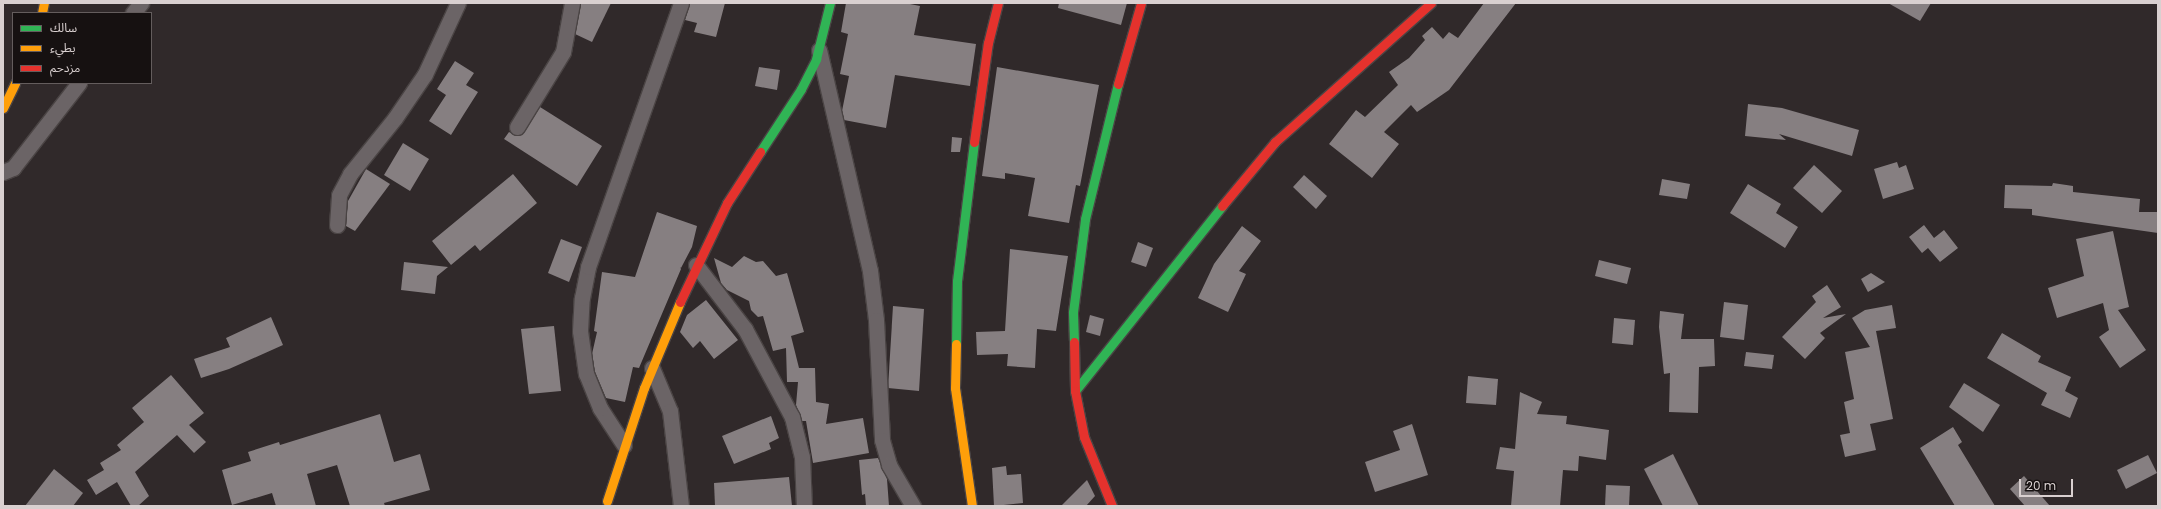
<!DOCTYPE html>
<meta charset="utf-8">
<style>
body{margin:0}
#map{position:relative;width:2161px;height:509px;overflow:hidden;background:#30292a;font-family:Poppins,"Noto Sans Arabic",sans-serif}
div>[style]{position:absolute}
.building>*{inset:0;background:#867f81}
.roads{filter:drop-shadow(1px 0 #4a4444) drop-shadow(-1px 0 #4a4444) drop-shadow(0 1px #4a4444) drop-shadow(0 -1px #4a4444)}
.street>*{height:15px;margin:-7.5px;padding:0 7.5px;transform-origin:7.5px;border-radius:7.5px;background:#6b6466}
.fast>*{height:9px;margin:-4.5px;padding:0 4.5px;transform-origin:4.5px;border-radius:4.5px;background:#30b455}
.slow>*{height:9px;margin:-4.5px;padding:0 4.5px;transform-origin:4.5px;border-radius:4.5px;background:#ff9f0a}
.jam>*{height:9px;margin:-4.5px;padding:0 4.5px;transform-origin:4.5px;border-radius:4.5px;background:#e5322d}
span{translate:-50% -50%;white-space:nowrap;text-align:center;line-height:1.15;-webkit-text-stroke:4px #161111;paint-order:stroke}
.frame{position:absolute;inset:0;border:4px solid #d9d0d0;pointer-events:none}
.legend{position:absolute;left:12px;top:12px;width:140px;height:72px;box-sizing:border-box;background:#161111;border:1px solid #645d5d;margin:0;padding:5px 7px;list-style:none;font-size:12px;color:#d9d0d0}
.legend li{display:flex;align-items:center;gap:8px;height:20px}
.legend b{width:20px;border:1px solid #645d5d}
.scale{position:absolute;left:2019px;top:479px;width:54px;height:18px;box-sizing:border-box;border:2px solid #d9d0d0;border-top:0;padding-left:5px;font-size:12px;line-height:14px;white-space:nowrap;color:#d9d0d0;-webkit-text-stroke:3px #161111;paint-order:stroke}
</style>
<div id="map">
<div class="building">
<i style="clip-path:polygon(611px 3px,592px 42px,575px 34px,581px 3px)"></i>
<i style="clip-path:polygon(690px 3px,725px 3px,716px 37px,694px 32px,697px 23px,685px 20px)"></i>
<i style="clip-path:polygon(846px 3px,905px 3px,920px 6px,914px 35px,976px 44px,970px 86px,895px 75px,886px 128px,844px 120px,842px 111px,849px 76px,840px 74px,848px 34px,841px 32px)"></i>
<i style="clip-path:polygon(1059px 3px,1127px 3px,1121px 25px,1058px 8px)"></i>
<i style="clip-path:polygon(1484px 3px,1516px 3px,1449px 90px,1417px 112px,1411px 105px,1384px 132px,1399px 144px,1372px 178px,1329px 144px,1356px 110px,1365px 117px,1398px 85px,1389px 72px,1409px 58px,1425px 40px,1422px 36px,1432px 27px,1443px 39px,1449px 32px,1458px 38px)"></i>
<i style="clip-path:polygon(1888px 3px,1931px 3px,1920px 21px)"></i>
<i style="clip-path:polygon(455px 61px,474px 73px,466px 85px,478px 92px,464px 114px,462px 112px,464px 114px,451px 135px,429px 121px,446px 95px,437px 89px)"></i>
<i style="clip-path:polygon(759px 67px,780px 70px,777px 90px,755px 86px)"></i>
<i style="clip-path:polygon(997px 67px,1099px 85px,1080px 186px,1076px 185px,1069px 223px,1028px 216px,1035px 178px,1005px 173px,1005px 179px,982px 176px)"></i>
<i style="clip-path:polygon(1748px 104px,1782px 108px,1859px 130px,1852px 156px,1779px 134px,1786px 140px,1745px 136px)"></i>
<i style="clip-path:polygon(540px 107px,602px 146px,577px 186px,504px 139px,509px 132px,516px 136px,522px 135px)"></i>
<i style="clip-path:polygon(952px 137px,962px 138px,960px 152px,951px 152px)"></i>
<i style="clip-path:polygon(403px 143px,429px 159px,410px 191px,384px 175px)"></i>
<i style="clip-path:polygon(1897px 162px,1899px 168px,1906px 165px,1914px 189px,1883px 199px,1874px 169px)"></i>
<i style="clip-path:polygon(1814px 165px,1842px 191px,1822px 213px,1793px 188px)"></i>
<i style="clip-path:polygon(366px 169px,390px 184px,355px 231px,346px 226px,348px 201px)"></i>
<i style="clip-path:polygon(513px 174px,537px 203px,480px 251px,475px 245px,451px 265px,432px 241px)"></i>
<i style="clip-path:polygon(1304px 175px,1327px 196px,1316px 209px,1293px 187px)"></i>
<i style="clip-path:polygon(1662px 179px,1690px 184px,1687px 199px,1659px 195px)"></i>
<i style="clip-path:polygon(2053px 183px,2073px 186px,2073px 192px,2140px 199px,2139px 212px,2158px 212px,2158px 233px,2032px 215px,2032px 209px,2004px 208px,2005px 185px,2052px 186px)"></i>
<i style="clip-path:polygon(1748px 184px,1781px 204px,1776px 213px,1798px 227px,1785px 248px,1730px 213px)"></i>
<i style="clip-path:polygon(657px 212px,697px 226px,692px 247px,681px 268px,680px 267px,681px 269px,639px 368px,633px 367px,625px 402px,606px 398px,595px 372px,592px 354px,597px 332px,594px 331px,602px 272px,635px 277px)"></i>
<i style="clip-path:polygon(1924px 225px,1934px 238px,1944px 230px,1958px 248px,1940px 262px,1928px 248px,1922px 253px,1909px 237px)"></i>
<i style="clip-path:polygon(1242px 226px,1261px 241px,1239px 271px,1246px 274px,1228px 312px,1198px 298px,1214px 264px)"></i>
<i style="clip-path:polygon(2113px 231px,2129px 307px,2118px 310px,2146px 350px,2120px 368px,2099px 337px,2109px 330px,2103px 303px,2057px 318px,2048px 288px,2084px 276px,2076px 239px)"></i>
<i style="clip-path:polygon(561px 239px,582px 247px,569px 282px,548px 273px)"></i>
<i style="clip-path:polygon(1138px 242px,1153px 248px,1146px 267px,1131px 262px)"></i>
<i style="clip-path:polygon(1010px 249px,1068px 256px,1056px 331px,1037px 329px,1035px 368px,1007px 366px,1008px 354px,977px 355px,976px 332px,1005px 331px)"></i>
<i style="clip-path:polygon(744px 256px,756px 262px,763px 261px,776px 276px,787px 273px,804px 332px,791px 336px,799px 368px,815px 368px,816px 402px,829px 404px,826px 424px,863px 418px,869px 453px,813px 463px,806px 421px,802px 421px,796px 405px,798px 382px,787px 382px,786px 348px,773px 351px,763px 316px,758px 317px,751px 310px,749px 301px,727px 290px,721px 283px,714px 258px,732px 267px)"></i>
<i style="clip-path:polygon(1599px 260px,1631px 268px,1627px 284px,1595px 276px)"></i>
<i style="clip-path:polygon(404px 262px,448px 267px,437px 276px,435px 294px,401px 290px)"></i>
<i style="clip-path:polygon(1871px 273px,1885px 282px,1868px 292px,1861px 279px)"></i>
<i style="clip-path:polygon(1827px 285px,1841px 307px,1823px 318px,1846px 314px,1820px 333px,1825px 338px,1805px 359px,1782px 337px,1816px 302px,1812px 296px)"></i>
<i style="clip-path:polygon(706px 300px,738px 340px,714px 359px,700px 341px,693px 348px,680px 332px,687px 315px)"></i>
<i style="clip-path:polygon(1724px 302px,1748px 305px,1744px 340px,1720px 337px)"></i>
<i style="clip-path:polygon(1892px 305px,1896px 328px,1876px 331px,1893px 419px,1870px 424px,1876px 450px,1845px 457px,1840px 435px,1850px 433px,1844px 402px,1854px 399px,1845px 352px,1870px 347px,1852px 318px,1865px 310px)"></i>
<i style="clip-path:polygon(893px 306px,924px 309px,919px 391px,888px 388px)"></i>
<i style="clip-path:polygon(1660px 311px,1684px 314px,1681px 339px,1714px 339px,1715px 366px,1699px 367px,1698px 413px,1669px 412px,1670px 373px,1664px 374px,1659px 327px)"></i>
<i style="clip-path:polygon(1090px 315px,1104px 319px,1100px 336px,1086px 332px)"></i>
<i style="clip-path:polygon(271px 317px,283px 345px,229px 369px,201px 378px,194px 359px,230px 347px,226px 338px)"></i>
<i style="clip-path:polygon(1614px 318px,1635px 320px,1633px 345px,1612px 343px)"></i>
<i style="clip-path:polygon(554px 326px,561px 391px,529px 394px,521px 329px)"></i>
<i style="clip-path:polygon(2002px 333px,2041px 356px,2038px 362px,2071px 377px,2065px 391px,2078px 398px,2070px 418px,2041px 405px,2047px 393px,1987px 358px)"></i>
<i style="clip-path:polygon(1746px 352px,1774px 355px,1772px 369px,1744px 366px)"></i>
<i style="clip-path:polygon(171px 375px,204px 413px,189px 425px,206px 442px,194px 453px,177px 435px,135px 472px,149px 496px,138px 506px,131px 506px,117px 482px,96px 495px,87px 480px,104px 470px,100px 463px,121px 450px,117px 445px,144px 422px,132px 408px)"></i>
<i style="clip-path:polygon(1468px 376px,1498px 379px,1496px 405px,1466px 403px)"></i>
<i style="clip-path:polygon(1964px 383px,2000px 405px,1983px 432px,1949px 407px)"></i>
<i style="clip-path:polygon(1520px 392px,1542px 402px,1537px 414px,1567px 416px,1566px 424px,1609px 430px,1606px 460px,1579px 456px,1578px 471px,1563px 470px,1560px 506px,1511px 506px,1514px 471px,1496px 469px,1500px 447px,1515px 449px)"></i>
<i style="clip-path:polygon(380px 414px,394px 462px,420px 454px,430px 490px,384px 503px,385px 506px,350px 506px,337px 465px,307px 474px,316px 506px,276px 506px,272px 493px,232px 505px,222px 470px,251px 461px,248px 452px,279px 442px,280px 445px)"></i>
<i style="clip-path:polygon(771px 416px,779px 438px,769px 443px,771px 449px,734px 464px,722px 436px)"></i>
<i style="clip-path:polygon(1412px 424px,1428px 475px,1375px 492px,1365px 462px,1400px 450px,1393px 431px)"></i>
<i style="clip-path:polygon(1953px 427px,1962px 442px,1958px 445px,1995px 506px,1955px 506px,1920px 448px)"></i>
<i style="clip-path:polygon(1673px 454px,1699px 506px,1663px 506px,1644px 469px)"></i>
<i style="clip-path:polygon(2148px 455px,2157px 473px,2126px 489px,2117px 470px)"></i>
<i style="clip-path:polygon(878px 458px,887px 479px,889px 506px,866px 506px,865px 494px,862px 495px,859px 460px)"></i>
<i style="clip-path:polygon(1006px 466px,1007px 475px,1021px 474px,1023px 503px,994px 506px,992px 468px)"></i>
<i style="clip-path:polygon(54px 469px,83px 493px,73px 506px,25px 506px)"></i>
<i style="clip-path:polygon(2024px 476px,2050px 506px,2025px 506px,2010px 489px)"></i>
<i style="clip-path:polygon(789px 477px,792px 506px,715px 506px,714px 483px)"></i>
<i style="clip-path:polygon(1087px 480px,1095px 496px,1086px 506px,1061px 506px)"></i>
<i style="clip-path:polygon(1606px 485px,1630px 486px,1629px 506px,1605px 506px)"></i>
</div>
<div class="roads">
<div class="street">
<i style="left:133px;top:13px;width:13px;rotate:-51deg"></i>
<i style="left:819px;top:50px;width:227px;rotate:77deg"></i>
<i style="left:870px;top:271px;width:49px;rotate:83deg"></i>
<i style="left:876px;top:320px;width:120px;rotate:87.1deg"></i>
<i style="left:882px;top:440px;width:26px;rotate:74deg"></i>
<i style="left:889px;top:465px;width:48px;rotate:59.7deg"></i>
<i style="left:517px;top:127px;width:88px;rotate:-58.5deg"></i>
<i style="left:563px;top:52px;width:50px;rotate:-79.6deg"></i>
<i style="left:3px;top:172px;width:11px;rotate:-22deg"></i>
<i style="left:13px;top:168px;width:108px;rotate:-52.2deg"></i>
<i style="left:337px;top:225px;width:30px;rotate:-86deg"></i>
<i style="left:339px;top:195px;width:24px;rotate:-62deg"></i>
<i style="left:350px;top:174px;width:72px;rotate:-51.2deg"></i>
<i style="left:395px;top:118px;width:53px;rotate:-55.7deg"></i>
<i style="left:425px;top:74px;width:78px;rotate:-65.1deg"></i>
<i style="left:696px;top:265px;width:81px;rotate:52.6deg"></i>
<i style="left:745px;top:329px;width:100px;rotate:61.9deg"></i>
<i style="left:792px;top:417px;width:41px;rotate:76deg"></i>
<i style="left:802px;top:457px;width:49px;rotate:87.7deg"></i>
<i style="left:652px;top:368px;width:47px;rotate:67.3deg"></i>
<i style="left:670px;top:411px;width:96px;rotate:83.4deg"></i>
<i style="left:624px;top:445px;width:44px;rotate:-123deg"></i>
<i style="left:600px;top:408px;width:37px;rotate:-112deg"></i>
<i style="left:586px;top:374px;width:43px;rotate:-97.9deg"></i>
<i style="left:580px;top:331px;width:33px;rotate:-87deg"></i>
<i style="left:582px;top:298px;width:32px;rotate:-79deg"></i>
<i style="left:588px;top:267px;width:280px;rotate:-70.6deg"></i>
</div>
<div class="fast">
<i style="left:760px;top:152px;width:75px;rotate:-56.9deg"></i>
<i style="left:801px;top:89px;width:34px;rotate:-63deg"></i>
<i style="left:816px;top:59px;width:58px;rotate:-76deg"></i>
<i style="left:1074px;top:342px;width:30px;rotate:-92deg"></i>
<i style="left:1073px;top:312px;width:94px;rotate:-82.6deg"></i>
<i style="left:1085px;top:219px;width:139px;rotate:-76.3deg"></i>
<i style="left:956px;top:344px;width:63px;rotate:-89.1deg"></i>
<i style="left:957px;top:281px;width:140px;rotate:-83deg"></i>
<i style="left:1075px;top:391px;width:236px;rotate:-51.5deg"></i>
</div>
<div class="slow">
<i style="left:42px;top:13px;width:10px;rotate:-79deg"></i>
<i style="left:3px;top:108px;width:28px;rotate:-64deg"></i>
<i style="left:956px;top:344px;width:44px;rotate:91.3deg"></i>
<i style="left:955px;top:388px;width:119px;rotate:81.8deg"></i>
<i style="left:607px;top:501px;width:119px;rotate:-71.9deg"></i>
<i style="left:644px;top:388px;width:93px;rotate:-67.3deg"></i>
</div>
<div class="jam">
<i style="left:1118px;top:84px;width:84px;rotate:-74.1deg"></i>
<i style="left:974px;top:142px;width:100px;rotate:-82deg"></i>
<i style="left:988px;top:43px;width:41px;rotate:-76deg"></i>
<i style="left:1222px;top:206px;width:83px;rotate:-50.4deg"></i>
<i style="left:1275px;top:142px;width:209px;rotate:-41.7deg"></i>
<i style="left:680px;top:302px;width:110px;rotate:-64.6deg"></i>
<i style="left:727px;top:203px;width:61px;rotate:-57.1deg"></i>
<i style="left:1074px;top:342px;width:49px;rotate:88.8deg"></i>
<i style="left:1075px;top:391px;width:47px;rotate:78.9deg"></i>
<i style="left:1084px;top:437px;width:74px;rotate:67.9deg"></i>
</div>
</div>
<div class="frame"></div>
<ul class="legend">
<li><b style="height:5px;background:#30b455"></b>سالك</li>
<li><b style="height:5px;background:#ff9f0a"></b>بطيء</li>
<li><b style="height:5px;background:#e5322d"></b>مزدحم</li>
</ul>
<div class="scale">20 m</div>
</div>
